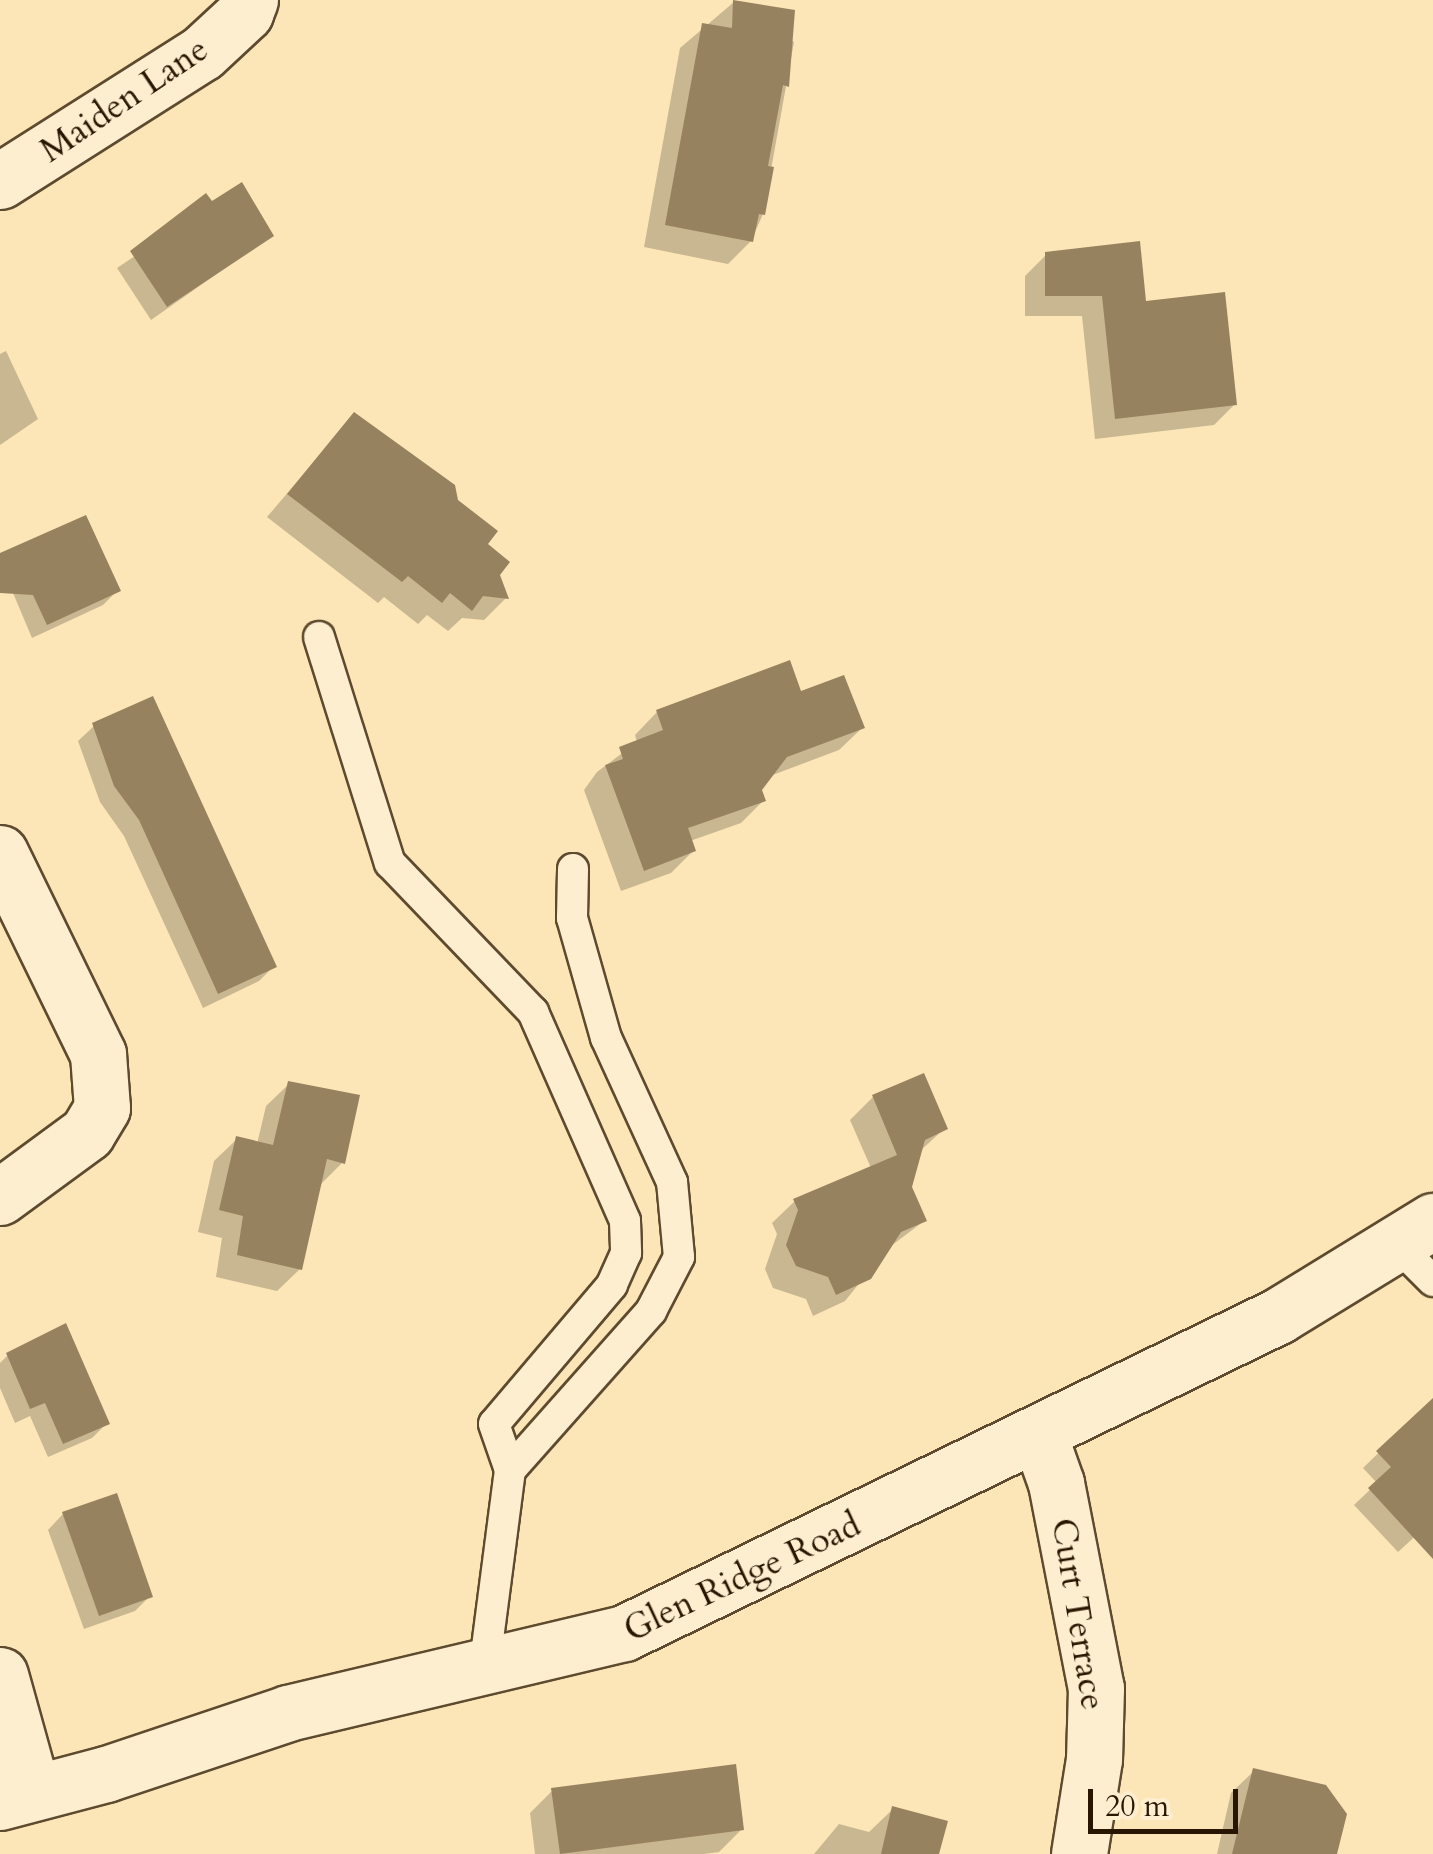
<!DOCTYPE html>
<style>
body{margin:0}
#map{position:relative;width:1433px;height:1854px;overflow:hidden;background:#fce5b6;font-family:Cardo,serif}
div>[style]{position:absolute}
.shadow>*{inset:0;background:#0003}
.building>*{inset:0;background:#97825f}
.roads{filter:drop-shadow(2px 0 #5e4a2e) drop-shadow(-2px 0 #5e4a2e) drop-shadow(0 2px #5e4a2e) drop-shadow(0 -2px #5e4a2e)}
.service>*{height:30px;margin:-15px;padding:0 15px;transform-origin:15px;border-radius:15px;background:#fdeed0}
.minor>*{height:55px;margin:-27.5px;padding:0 27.5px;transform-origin:27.5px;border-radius:27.5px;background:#fdeed0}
span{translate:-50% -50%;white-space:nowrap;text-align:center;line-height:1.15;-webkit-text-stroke:8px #fdeed0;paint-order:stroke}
.street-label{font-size:35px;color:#291600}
.scale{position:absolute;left:1088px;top:1789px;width:150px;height:45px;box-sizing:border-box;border:5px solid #291600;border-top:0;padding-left:12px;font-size:30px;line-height:35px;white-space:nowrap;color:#291600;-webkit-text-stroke:8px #fdeed0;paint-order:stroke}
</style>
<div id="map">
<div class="shadow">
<i style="clip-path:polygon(734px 2px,794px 42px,763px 214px,751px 241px,728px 264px,644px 247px,680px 48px)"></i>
<i style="clip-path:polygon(211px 205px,271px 236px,151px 320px,117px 268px)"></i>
<i style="clip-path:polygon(1046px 255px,1144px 303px,1235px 404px,1214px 425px,1095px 439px,1082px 316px,1025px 316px,1025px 276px)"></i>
<i style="clip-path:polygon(6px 351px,38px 419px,0 445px,0 354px)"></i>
<i style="clip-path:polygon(354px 415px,485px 544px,506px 598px,484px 620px,462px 618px,448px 631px,427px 615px,418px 624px,384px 597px,378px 603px,267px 517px)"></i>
<i style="clip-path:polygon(0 562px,118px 590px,103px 605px,32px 638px)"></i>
<i style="clip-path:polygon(800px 694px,862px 728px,839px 750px,770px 776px,759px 790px,763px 801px,741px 823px,690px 841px,693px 851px,671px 873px,621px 891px,584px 790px,597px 772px,637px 742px,635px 735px,657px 712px)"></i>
<i style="clip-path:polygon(94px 726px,274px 966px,259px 981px,203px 1008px,124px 836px,100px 802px,78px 741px)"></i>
<i style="clip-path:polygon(289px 1084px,342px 1163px,320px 1185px,300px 1269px,277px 1291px,216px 1277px,222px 1238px,198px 1232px,214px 1161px,237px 1139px,257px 1144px,266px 1106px)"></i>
<i style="clip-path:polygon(873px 1097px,945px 1128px,919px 1152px,909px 1187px,924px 1221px,887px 1249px,845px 1301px,813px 1316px,806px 1299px,773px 1288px,765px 1269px,777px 1234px,772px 1223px,795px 1201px,871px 1168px,850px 1120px)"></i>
<i style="clip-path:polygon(8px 1355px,107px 1423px,92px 1438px,48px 1457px,30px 1416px,15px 1423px,0 1388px,0 1363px)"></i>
<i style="clip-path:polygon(1431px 1402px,1433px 1520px,1398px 1552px,1354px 1505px,1377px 1483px,1363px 1468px)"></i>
<i style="clip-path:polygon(63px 1514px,150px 1596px,135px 1611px,84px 1629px,48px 1530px)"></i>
<i style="clip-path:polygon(1254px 1771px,1334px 1854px,1217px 1854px,1231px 1793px)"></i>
<i style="clip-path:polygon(553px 1790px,741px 1830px,719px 1852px,704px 1854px,535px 1854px,530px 1813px)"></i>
<i style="clip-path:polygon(893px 1809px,939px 1854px,814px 1854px,839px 1824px,869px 1832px)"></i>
</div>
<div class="building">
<i style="clip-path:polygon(733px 0,795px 10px,789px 87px,783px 85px,768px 166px,774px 167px,765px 215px,759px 214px,753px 242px,665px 225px,702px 23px,732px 28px)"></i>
<i style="clip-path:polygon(242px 182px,274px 236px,167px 307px,130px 251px,206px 193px,212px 201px)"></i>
<i style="clip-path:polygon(1140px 241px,1146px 301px,1225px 292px,1237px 405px,1115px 419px,1102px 296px,1045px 296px,1045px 252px)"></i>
<i style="clip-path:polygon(354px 412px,455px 485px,458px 500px,498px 531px,488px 544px,510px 562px,500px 575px,509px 599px,483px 596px,472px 611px,450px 593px,442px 603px,408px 576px,402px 582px,287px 494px)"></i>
<i style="clip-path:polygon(86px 515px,121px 591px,47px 625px,33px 595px,0 593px,0 553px)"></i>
<i style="clip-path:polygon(790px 660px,801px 691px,844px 675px,865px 728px,787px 757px,762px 790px,766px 801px,688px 828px,696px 851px,644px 871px,605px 765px,623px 759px,619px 747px,663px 730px,656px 710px)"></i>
<i style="clip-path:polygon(153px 696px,277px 967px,218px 994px,139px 820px,114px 786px,92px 723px)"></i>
<i style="clip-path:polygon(924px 1073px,948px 1129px,925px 1140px,912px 1187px,927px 1221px,901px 1232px,871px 1279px,836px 1295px,828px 1277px,796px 1266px,786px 1245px,798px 1210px,793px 1199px,897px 1155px,872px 1095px)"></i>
<i style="clip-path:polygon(288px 1081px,360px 1095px,345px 1164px,327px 1159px,302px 1270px,237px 1255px,243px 1216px,219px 1210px,236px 1136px,273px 1145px)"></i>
<i style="clip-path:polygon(66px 1323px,110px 1424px,63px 1444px,45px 1403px,30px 1409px,6px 1353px)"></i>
<i style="clip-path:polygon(1433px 1398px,1433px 1559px,1368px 1488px,1391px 1467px,1376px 1451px)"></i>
<i style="clip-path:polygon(117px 1493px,153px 1597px,99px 1616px,62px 1512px)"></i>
<i style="clip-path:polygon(736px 1764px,744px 1830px,560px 1854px,551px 1788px)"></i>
<i style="clip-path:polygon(1253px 1768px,1326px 1785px,1347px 1814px,1337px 1854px,1232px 1854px)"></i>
<i style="clip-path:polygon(892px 1806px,948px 1821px,939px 1854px,881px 1854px)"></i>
</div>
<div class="roads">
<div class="service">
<i style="left:319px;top:637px;width:237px;rotate:72.6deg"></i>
<i style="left:390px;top:863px;width:207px;rotate:46.2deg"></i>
<i style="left:533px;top:1012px;width:228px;rotate:66.2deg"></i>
<i style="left:625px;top:1221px;width:32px;rotate:88deg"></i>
<i style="left:626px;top:1253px;width:35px;rotate:114deg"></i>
<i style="left:612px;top:1285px;width:182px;rotate:130.3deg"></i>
<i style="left:494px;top:1424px;width:49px;rotate:70.8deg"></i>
<i style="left:510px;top:1470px;width:202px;rotate:97.4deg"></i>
<i style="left:1397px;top:1245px;width:51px;rotate:45deg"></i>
<i style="left:510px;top:1470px;width:213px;rotate:-48.4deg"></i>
<i style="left:651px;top:1311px;width:61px;rotate:-62.6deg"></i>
<i style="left:679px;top:1257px;width:75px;rotate:-95.3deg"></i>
<i style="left:672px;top:1182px;width:158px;rotate:-114.6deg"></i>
<i style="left:606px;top:1038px;width:125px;rotate:-105.8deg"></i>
<i style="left:572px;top:918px;width:49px;rotate:-88.8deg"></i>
</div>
<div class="minor">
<i style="left:0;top:181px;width:239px;rotate:-32.4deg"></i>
<i style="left:202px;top:53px;width:59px;rotate:-42.9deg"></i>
<i style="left:245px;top:13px;width:14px;rotate:-69deg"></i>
<i style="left:0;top:853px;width:224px;rotate:64deg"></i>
<i style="left:98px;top:1054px;width:54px;rotate:85.8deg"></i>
<i style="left:102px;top:1108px;width:29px;rotate:121deg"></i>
<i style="left:87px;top:1133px;width:108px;rotate:143.7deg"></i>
<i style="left:1039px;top:1435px;width:51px;rotate:70.5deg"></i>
<i style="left:1056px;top:1483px;width:209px;rotate:79deg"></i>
<i style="left:1096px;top:1688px;width:71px;rotate:91.6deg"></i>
<i style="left:1094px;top:1759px;width:96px;rotate:99deg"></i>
<i style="left:0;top:1675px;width:119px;rotate:74.5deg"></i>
<i style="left:0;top:1802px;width:110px;rotate:-14.8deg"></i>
<i style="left:106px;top:1774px;width:192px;rotate:-18.5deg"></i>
<i style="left:288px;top:1713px;width:345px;rotate:-13.4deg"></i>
<i style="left:624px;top:1633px;width:727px;rotate:-25.86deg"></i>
<i style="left:1278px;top:1316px;width:182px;rotate:-31.5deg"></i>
</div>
</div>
<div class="street-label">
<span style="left:124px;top:100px;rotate:-34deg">Maiden Lane</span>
<span style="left:742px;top:1577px;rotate:-25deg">Glen Ridge Road</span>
<span style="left:1078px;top:1614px;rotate:81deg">Curt Terrace</span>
</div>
<div class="scale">20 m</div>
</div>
